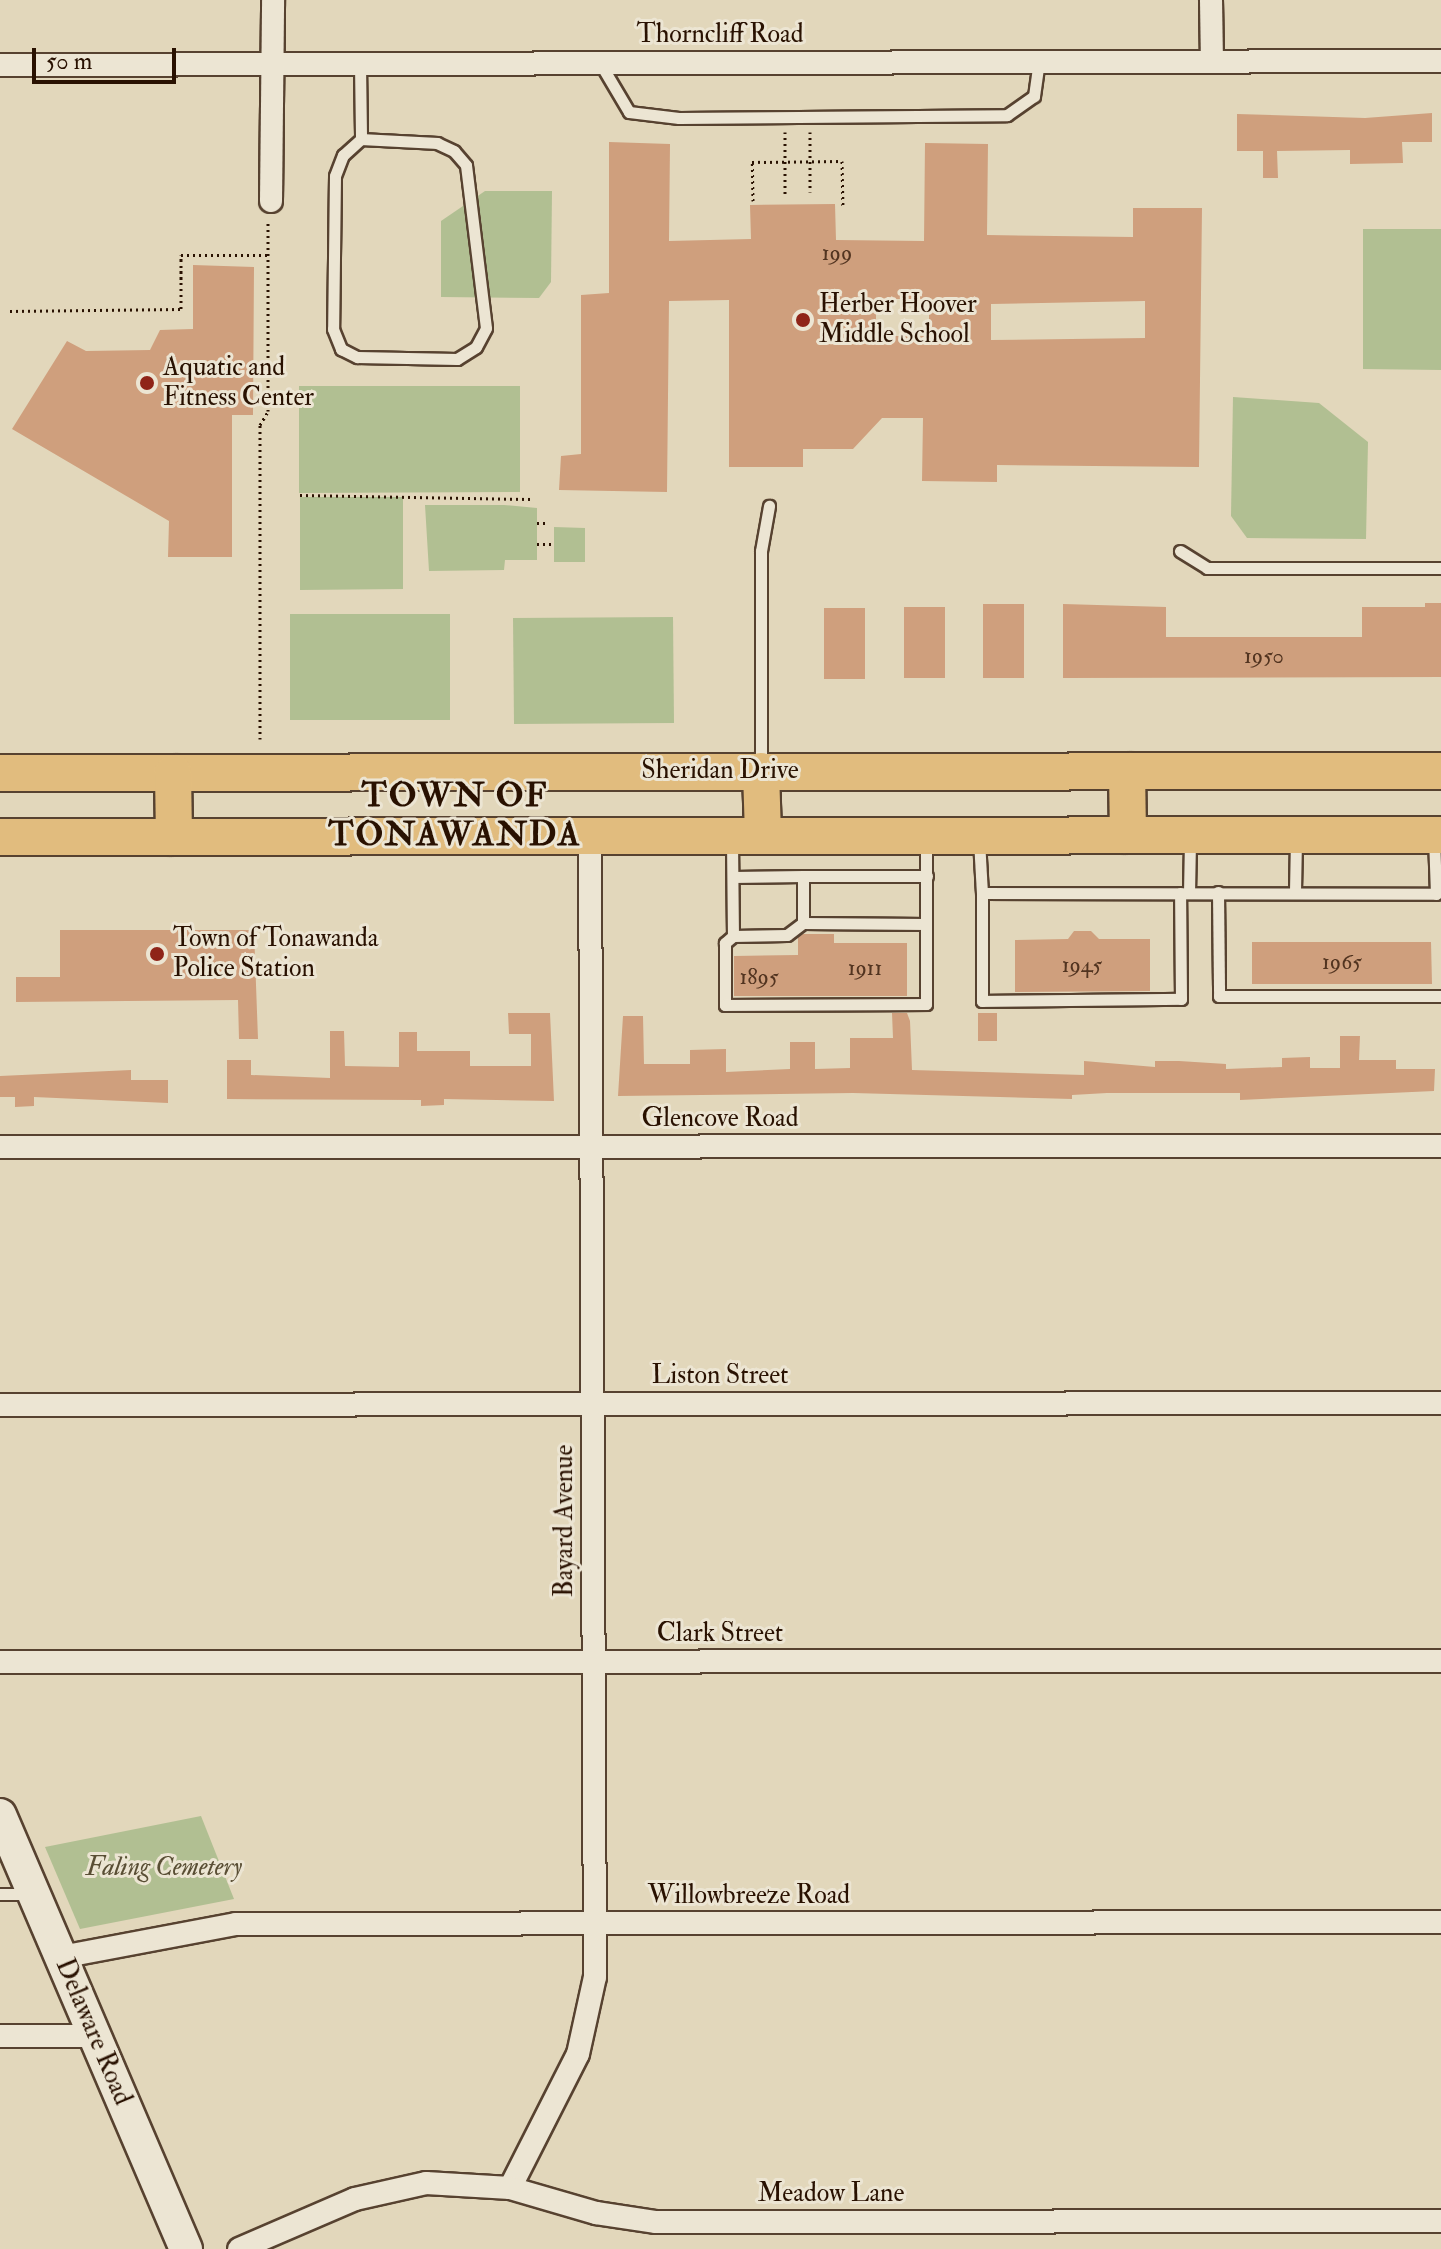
<!DOCTYPE html>
<style>
body{margin:0}
#map{position:relative;width:1441px;height:2249px;overflow:hidden;background:#e2d7bb;font-family:"IM FELL Double Pica",serif}
div>[style]{position:absolute}
.green>*{inset:0;background:#b1bf92}
.building>*{inset:0;background:#cf9f7d}
.path>*{height:3px;margin-top:-1.5px;transform-origin:0;background:repeating-linear-gradient(90deg,#291101 0 2px,transparent 0 6px)}
.roads{filter:drop-shadow(2px 0 #574230) drop-shadow(-2px 0 #574230) drop-shadow(0 2px #574230) drop-shadow(0 -2px #574230)}
.lane>*{height:11px;margin:-5.5px;padding:0 5.5px;transform-origin:5.5px;border-radius:5.5px;background:#ece5d3}
.street>*{height:22px;margin:-11px;padding:0 11px;transform-origin:11px;border-radius:11px;background:#ece5d3}
.secondary>*{height:32px;margin:-16px;padding:0 16px;transform-origin:16px;border-radius:16px;background:#ece5d3}
.primary>*{height:36px;margin:-18px;padding:0 18px;transform-origin:18px;border-radius:18px;background:#e1bc7e}
.dots>*{width:22px;height:22px;translate:-50% -50%;box-sizing:border-box;border:4px solid #ece5d3;border-radius:50%}
span{translate:-50% -50%;white-space:nowrap;text-align:center;line-height:1.15;-webkit-text-stroke:6px #ece5d3;paint-order:stroke}
.number-label{font-size:22px;color:#523420}
.number-label span{-webkit-text-stroke-width:0}
.street-label{font-size:26px;color:#291101}
.poi-label{font-size:26px;color:#291101}
.left{translate:0 -50%;text-align:left}
.park-label{font-size:26px;color:#594e34;font-style:italic}
.district-label{font-size:34px;color:#291101;font-weight:700;letter-spacing:2px}
.scale{position:absolute;left:32px;top:48px;width:144px;height:36px;box-sizing:border-box;border:4px solid #291101;border-top:0;padding-left:10px;font-size:24px;line-height:28px;white-space:nowrap;color:#291101;-webkit-text-stroke:6px #ece5d3;paint-order:stroke}
</style>
<div id="map">
<div class="green">
<i style="clip-path:polygon(485px 191px,552px 191px,551px 282px,539px 298px,441px 297px,441px 221px)"></i>
<i style="clip-path:polygon(1363px 229px,1441px 229px,1441px 370px,1363px 369px)"></i>
<i style="clip-path:polygon(299px 386px,520px 386px,520px 492px,299px 493px)"></i>
<i style="clip-path:polygon(1233px 397px,1319px 403px,1368px 442px,1366px 539px,1247px 538px,1231px 516px)"></i>
<i style="clip-path:polygon(300px 497px,403px 497px,403px 589px,300px 590px)"></i>
<i style="clip-path:polygon(504px 505px,537px 508px,537px 560px,505px 560px,504px 570px,429px 571px,425px 505px)"></i>
<i style="clip-path:polygon(554px 527px,585px 528px,585px 562px,554px 562px)"></i>
<i style="clip-path:polygon(290px 614px,450px 614px,450px 720px,290px 720px)"></i>
<i style="clip-path:polygon(673px 617px,674px 723px,514px 724px,513px 618px)"></i>
<i style="clip-path:polygon(201px 1816px,234px 1899px,80px 1929px,45px 1847px)"></i>
</div>
<div class="building">
<i style="clip-path:polygon(1432px 113px,1432px 142px,1402px 142px,1403px 163px,1350px 164px,1350px 150px,1277px 151px,1278px 178px,1263px 178px,1263px 151px,1237px 151px,1237px 114px,1365px 118px)"></i>
<i style="clip-path:polygon(evenodd,609px 142px,670px 144px,669px 241px,751px 239px,750px 205px,835px 204px,836px 240px,924px 241px,925px 143px,988px 144px,987px 235px,1133px 237px,1133px 208px,1202px 208px,1199px 467px,997px 465px,997px 482px,922px 481px,923px 418px,882px 418px,853px 449px,803px 449px,803px 467px,729px 467px,729px 300px,669px 301px,667px 492px,559px 490px,561px 456px,581px 454px,581px 295px,609px 293px,609px 142px,876px 299px,929px 299px,929px 336px,876px 336px,876px 299px,609px 142px,1145px 301px,1145px 338px,991px 340px,991px 304px,1145px 301px)"></i>
<i style="clip-path:polygon(193px 265px,254px 267px,253px 415px,232px 415px,232px 557px,168px 557px,169px 521px,12px 429px,67px 341px,86px 351px,150px 350px,160px 330px,193px 329px)"></i>
<i style="clip-path:polygon(1425px 603px,1441px 603px,1441px 677px,1063px 678px,1063px 604px,1166px 607px,1166px 637px,1362px 637px,1362px 607px,1425px 607px)"></i>
<i style="clip-path:polygon(983px 604px,1024px 604px,1024px 678px,983px 678px)"></i>
<i style="clip-path:polygon(904px 607px,945px 607px,945px 678px,904px 678px)"></i>
<i style="clip-path:polygon(824px 608px,865px 608px,865px 679px,824px 679px)"></i>
<i style="clip-path:polygon(60px 930px,254px 930px,258px 1039px,239px 1039px,238px 1000px,16px 1002px,16px 977px,60px 977px)"></i>
<i style="clip-path:polygon(1074px 931px,1091px 931px,1099px 939px,1150px 939px,1150px 991px,1015px 992px,1015px 940px,1068px 939px)"></i>
<i style="clip-path:polygon(803px 934px,834px 934px,834px 943px,907px 943px,907px 996px,734px 996px,734px 956px,798px 955px,798px 937px)"></i>
<i style="clip-path:polygon(1252px 942px,1431px 942px,1432px 984px,1252px 984px)"></i>
<i style="clip-path:polygon(508px 1013px,550px 1013px,554px 1101px,444px 1099px,444px 1105px,421px 1106px,421px 1100px,227px 1099px,227px 1060px,251px 1060px,251px 1075px,330px 1078px,330px 1031px,344px 1031px,345px 1066px,399px 1067px,399px 1032px,417px 1032px,417px 1051px,470px 1051px,470px 1066px,531px 1066px,531px 1034px,509px 1034px)"></i>
<i style="clip-path:polygon(892px 1013px,907px 1013px,910px 1021px,912px 1070px,1084px 1075px,1084px 1061px,1155px 1067px,1155px 1061px,1179px 1061px,1226px 1064px,1226px 1069px,1282px 1067px,1282px 1058px,1310px 1057px,1310px 1068px,1340px 1068px,1340px 1036px,1360px 1036px,1359px 1060px,1396px 1060px,1396px 1069px,1435px 1069px,1434px 1091px,1240px 1100px,1240px 1093px,1107px 1093px,1072px 1095px,1072px 1099px,853px 1093px,618px 1096px,623px 1016px,643px 1016px,644px 1064px,690px 1064px,690px 1050px,726px 1049px,726px 1072px,790px 1069px,790px 1042px,815px 1042px,815px 1069px,850px 1068px,850px 1038px,893px 1038px)"></i>
<i style="clip-path:polygon(978px 1013px,997px 1013px,997px 1041px,978px 1041px)"></i>
<i style="clip-path:polygon(131px 1070px,131px 1080px,168px 1080px,168px 1103px,34px 1097px,34px 1106px,15px 1107px,15px 1097px,0 1097px,0 1076px)"></i>
</div>
<div class="path">
<i style="left:785px;top:132px;width:62px;rotate:90deg"></i>
<i style="left:810px;top:132px;width:60px;rotate:90deg"></i>
<i style="left:753px;top:201px;width:39px;rotate:-91deg"></i>
<i style="left:752px;top:162px;width:90px;rotate:-0.6deg"></i>
<i style="left:842px;top:161px;width:46px;rotate:88.8deg"></i>
<i style="left:10px;top:311px;width:171px;rotate:-0.7deg"></i>
<i style="left:181px;top:309px;width:54px;rotate:-90deg"></i>
<i style="left:181px;top:255px;width:87px"></i>
<i style="left:300px;top:495px;width:233px;rotate:1deg"></i>
<i style="left:537px;top:523px;width:11px"></i>
<i style="left:537px;top:544px;width:17px"></i>
<i style="left:260px;top:739px;width:314px;rotate:-90deg"></i>
<i style="left:260px;top:425px;width:16px;rotate:-60deg"></i>
<i style="left:268px;top:411px;width:191px;rotate:-90deg"></i>
</div>
<div class="roads">
<div class="lane">
<i style="left:600px;top:63px;width:57px;rotate:59.4deg"></i>
<i style="left:629px;top:112px;width:50px;rotate:6.8deg"></i>
<i style="left:679px;top:118px;width:328px;rotate:-0.5deg"></i>
<i style="left:1007px;top:115px;width:33px;rotate:-35deg"></i>
<i style="left:1034px;top:96px;width:34px;rotate:-82deg"></i>
<i style="left:360px;top:64px;width:75px;rotate:89.2deg"></i>
<i style="left:361px;top:139px;width:24px;rotate:138deg"></i>
<i style="left:343px;top:155px;width:22px;rotate:111deg"></i>
<i style="left:335px;top:176px;width:153px;rotate:90.7deg"></i>
<i style="left:333px;top:329px;width:22px;rotate:68deg"></i>
<i style="left:341px;top:349px;width:18px;rotate:27deg"></i>
<i style="left:357px;top:357px;width:100px;rotate:1.1deg"></i>
<i style="left:457px;top:359px;width:22px;rotate:-32deg"></i>
<i style="left:476px;top:347px;width:21px;rotate:-62deg"></i>
<i style="left:486px;top:328px;width:164px;rotate:-97deg"></i>
<i style="left:466px;top:165px;width:18px;rotate:-131deg"></i>
<i style="left:454px;top:151px;width:19px;rotate:-155deg"></i>
<i style="left:437px;top:143px;width:76px;rotate:-177deg"></i>
<i style="left:1180px;top:551px;width:32px;rotate:32deg"></i>
<i style="left:1207px;top:568px;width:234px"></i>
<i style="left:761px;top:766px;width:215px;rotate:-90deg"></i>
<i style="left:761px;top:551px;width:46px;rotate:-79.9deg"></i>
<i style="left:979px;top:840px;width:53px;rotate:86.8deg"></i>
<i style="left:982px;top:893px;width:454px;rotate:0.1deg"></i>
<i style="left:1436px;top:894px;width:56px;rotate:-92deg"></i>
<i style="left:732px;top:841px;width:95px;rotate:89.4deg"></i>
<i style="left:733px;top:936px;width:54px;rotate:-1.1deg"></i>
<i style="left:787px;top:935px;width:20px;rotate:-37deg"></i>
<i style="left:733px;top:877px;width:70px;rotate:-0.8deg"></i>
<i style="left:1295px;top:891px;width:52px;rotate:-88.9deg"></i>
<i style="left:1218px;top:892px;width:104px;rotate:89.4deg"></i>
<i style="left:1219px;top:996px;width:222px"></i>
<i style="left:982px;top:893px;width:108px;rotate:90deg"></i>
<i style="left:982px;top:1001px;width:199px;rotate:-0.6deg"></i>
<i style="left:1181px;top:999px;width:106px;rotate:-90.5deg"></i>
<i style="left:1189px;top:893px;width:52px;rotate:-88.9deg"></i>
<i style="left:926px;top:924px;width:123px;rotate:-179.5deg"></i>
<i style="left:803px;top:923px;width:47px;rotate:-90deg"></i>
<i style="left:803px;top:876px;width:124px"></i>
<i style="left:733px;top:936px;width:11px;rotate:139deg"></i>
<i style="left:725px;top:943px;width:62px;rotate:90deg"></i>
<i style="left:725px;top:1005px;width:201px;rotate:-0.3deg"></i>
<i style="left:926px;top:1004px;width:164px;rotate:-90deg"></i>
<i style="left:0;top:1894px;width:29px"></i>
</div>
<div class="street">
<i style="left:1211px;top:0;width:61px;rotate:89.1deg"></i>
<i style="left:0;top:65px;width:1441px;rotate:-0.16deg"></i>
<i style="left:271px;top:201px;width:201px;rotate:-89.4deg"></i>
<i style="left:0;top:1147px;width:1441px;rotate:-0.04deg"></i>
<i style="left:0;top:1405px;width:1441px;rotate:-0.08deg"></i>
<i style="left:0;top:1662px;width:1441px;rotate:-0.04deg"></i>
<i style="left:61px;top:1957px;width:178px;rotate:-10.7deg"></i>
<i style="left:236px;top:1924px;width:1205px;rotate:-0.1deg"></i>
<i style="left:0;top:2036px;width:95px"></i>
<i style="left:510px;top:2188px;width:150px;rotate:-63.1deg"></i>
<i style="left:578px;top:2054px;width:79px;rotate:-77.6deg"></i>
<i style="left:595px;top:1977px;width:1141px;rotate:-90.25deg"></i>
<i style="left:239px;top:2249px;width:126px;rotate:-23.3deg"></i>
<i style="left:355px;top:2199px;width:73px;rotate:-12.7deg"></i>
<i style="left:426px;top:2183px;width:84px;rotate:3.4deg"></i>
<i style="left:510px;top:2188px;width:90px;rotate:16.2deg"></i>
<i style="left:596px;top:2213px;width:61px;rotate:8.5deg"></i>
<i style="left:656px;top:2222px;width:785px;rotate:-0.07deg"></i>
</div>
<div class="secondary">
<i style="left:0;top:1815px;width:472px;rotate:66.8deg"></i>
</div>
<div class="primary">
<i style="left:761px;top:771px;width:65px;rotate:88.2deg"></i>
<i style="left:1127px;top:771px;width:64px;rotate:89.1deg"></i>
<i style="left:0;top:773px;width:1441px;rotate:-0.08deg"></i>
<i style="left:173px;top:773px;width:64px;rotate:89.1deg"></i>
<i style="left:0;top:837px;width:1441px;rotate:-0.08deg"></i>
</div>
</div>
<div class="dots">
<i style="left:803px;top:320px;background:#8f2418"></i>
<i style="left:147px;top:383px;background:#8f2418"></i>
<i style="left:157px;top:954px;background:#8f2418"></i>
</div>
<div class="number-label">
<span style="left:837px;top:254px">199</span>
<span style="left:1264px;top:657px">1950</span>
<span style="left:1342px;top:963px">1965</span>
<span style="left:1082px;top:966px">1945</span>
<span style="left:865px;top:969px">1911</span>
<span style="left:759px;top:978px">1895</span>
</div>
<div class="street-label">
<span style="left:720px;top:35px">Thorncliff Road</span>
<span style="left:720px;top:771px">Sheridan Drive</span>
<span style="left:720px;top:1119px">Glencove Road</span>
<span style="left:720px;top:1376px">Liston Street</span>
<span style="left:565px;top:1521px;rotate:-90deg">Bayard Avenue</span>
<span style="left:720px;top:1634px">Clark Street</span>
<span style="left:749px;top:1896px">Willowbreeze Road</span>
<span style="left:93px;top:2032px;rotate:67deg">Delaware Road</span>
<span style="left:831px;top:2194px">Meadow Lane</span>
</div>
<div class="poi-label">
<span class="left" style="left:819px;top:320px">Herber Hoover<br>Middle School</span>
<span class="left" style="left:163px;top:383px">Aquatic and<br>Fitness Center</span>
<span class="left" style="left:173px;top:954px">Town of Tonawanda<br>Police Station</span>
</div>
<div class="park-label">
<span style="left:164px;top:1868px">Faling Cemetery</span>
</div>
<div class="district-label">
<span style="left:455px;top:815px">TOWN OF<br>TONAWANDA</span>
</div>
<div class="scale">50 m</div>
</div>
